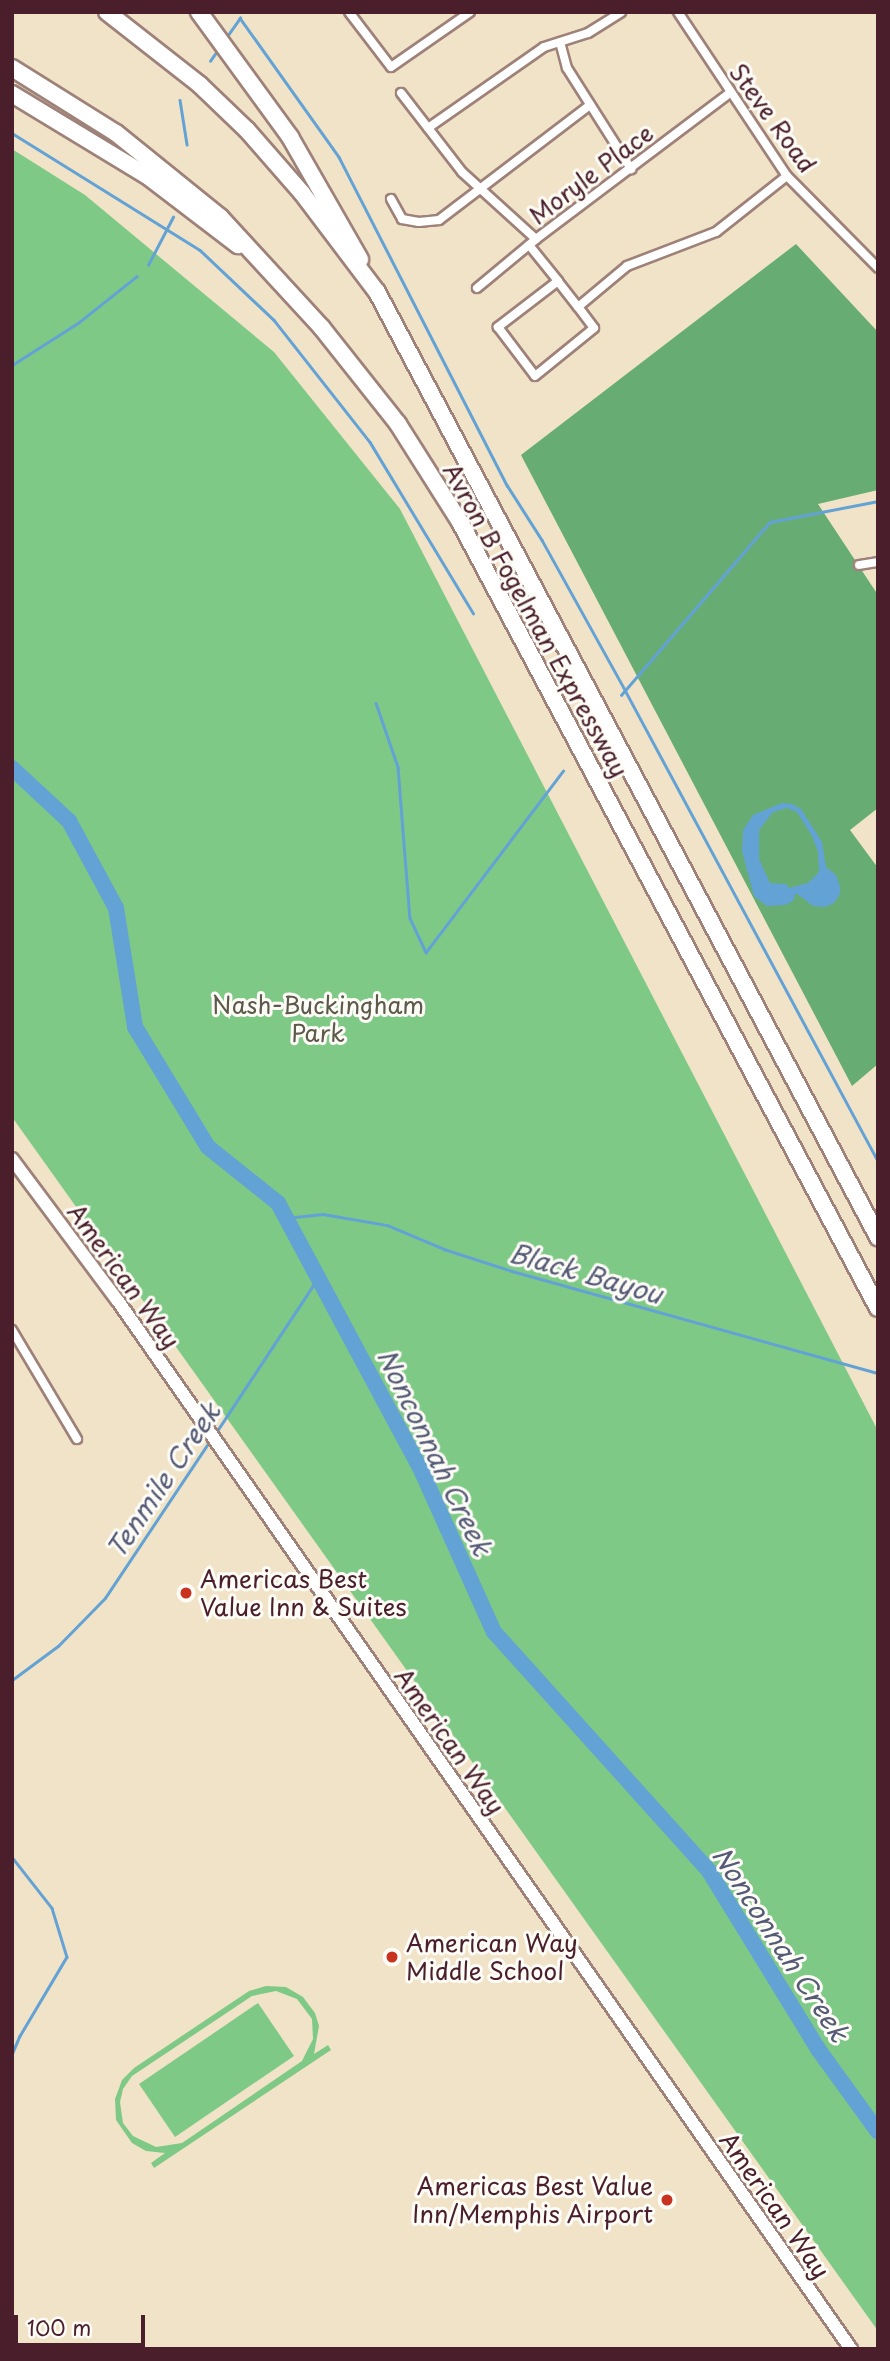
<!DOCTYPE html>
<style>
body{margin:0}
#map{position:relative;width:890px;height:2361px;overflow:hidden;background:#f1e3c7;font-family:"Playpen Sans",sans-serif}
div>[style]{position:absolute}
.green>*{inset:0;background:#7fc986}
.forest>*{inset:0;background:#67ad73}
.water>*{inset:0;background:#63a2d5}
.stream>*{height:2.5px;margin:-1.25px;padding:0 1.25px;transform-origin:1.25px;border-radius:1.25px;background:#63a2d5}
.river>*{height:16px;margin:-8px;padding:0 8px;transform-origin:8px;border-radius:8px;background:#63a2d5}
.roads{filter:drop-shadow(2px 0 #9e8179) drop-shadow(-2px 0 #9e8179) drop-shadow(0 2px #9e8179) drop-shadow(0 -2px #9e8179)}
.street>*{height:8px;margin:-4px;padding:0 4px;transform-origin:4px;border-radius:4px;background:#fff}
.secondary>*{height:12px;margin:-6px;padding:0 6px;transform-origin:6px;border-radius:6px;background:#fff}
.highway>*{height:16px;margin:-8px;padding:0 8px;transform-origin:8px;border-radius:8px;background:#fff}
.dots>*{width:19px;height:19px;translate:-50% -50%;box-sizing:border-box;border:4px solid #fdfcf7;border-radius:50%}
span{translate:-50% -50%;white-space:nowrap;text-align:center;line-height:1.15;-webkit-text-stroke:6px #fdfcf7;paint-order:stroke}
.street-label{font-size:24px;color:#4a1f2b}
.park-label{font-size:24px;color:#5d5a4b}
.poi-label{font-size:24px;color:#4a1f2b}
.left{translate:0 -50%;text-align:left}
.right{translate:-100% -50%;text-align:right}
.water-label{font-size:26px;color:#555a77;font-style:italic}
.frame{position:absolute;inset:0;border:14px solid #4a1f2b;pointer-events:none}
.scale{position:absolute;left:14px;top:2315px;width:131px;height:32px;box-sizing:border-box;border:4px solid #4a1f2b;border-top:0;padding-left:9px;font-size:21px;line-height:24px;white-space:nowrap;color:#4a1f2b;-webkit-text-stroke:5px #fdfcf7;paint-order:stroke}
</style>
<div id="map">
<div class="green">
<i style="clip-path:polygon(12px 149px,85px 195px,274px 352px,400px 509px,878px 1431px,878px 2331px,12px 1117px)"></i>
<i style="clip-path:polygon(evenodd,266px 1986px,286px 1987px,303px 1997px,315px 2013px,319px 2026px,314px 2054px,328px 2045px,331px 2050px,154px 2168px,151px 2163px,165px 2153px,146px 2151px,132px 2143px,116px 2120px,115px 2099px,122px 2080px,134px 2068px,249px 1991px,266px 1986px,276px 1991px,297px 1999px,312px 2019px,313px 2039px,302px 2061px,182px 2143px,156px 2147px,133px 2136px,123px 2123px,120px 2102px,123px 2089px,132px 2076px,252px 1996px,276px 1991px)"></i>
<i style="clip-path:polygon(258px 2003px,294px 2056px,175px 2137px,139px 2084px)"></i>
</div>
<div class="forest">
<i style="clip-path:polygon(796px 244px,878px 332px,878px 490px,818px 504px,878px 595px,878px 808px,850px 830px,878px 868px,878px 1064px,852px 1086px,521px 455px)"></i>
</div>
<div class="water">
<i style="clip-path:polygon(evenodd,782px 803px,792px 804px,801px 809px,822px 842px,826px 867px,836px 875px,840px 886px,840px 894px,834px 903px,825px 907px,813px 906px,796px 893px,793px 901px,785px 905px,767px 906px,754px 896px,742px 851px,743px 830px,753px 815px,782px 803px,787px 808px,797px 812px,812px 836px,818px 852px,819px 872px,808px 883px,789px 888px,786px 884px,770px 883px,759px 859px,759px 830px,773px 812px,787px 808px)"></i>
</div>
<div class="stream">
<i style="left:228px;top:35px;width:21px;rotate:-55deg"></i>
<i style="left:240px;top:18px;width:171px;rotate:54.5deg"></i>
<i style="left:339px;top:157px;width:369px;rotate:62.9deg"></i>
<i style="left:507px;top:485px;width:65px;rotate:57.5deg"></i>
<i style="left:542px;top:540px;width:171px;rotate:61deg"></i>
<i style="left:625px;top:690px;width:535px;rotate:61.76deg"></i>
<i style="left:210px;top:61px;width:12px;rotate:-55deg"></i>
<i style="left:180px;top:100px;width:45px;rotate:81deg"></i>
<i style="left:12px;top:133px;width:221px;rotate:31.9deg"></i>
<i style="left:200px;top:250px;width:102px;rotate:43.4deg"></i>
<i style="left:274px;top:320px;width:155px;rotate:51.8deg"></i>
<i style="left:370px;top:442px;width:200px;rotate:58.9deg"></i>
<i style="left:148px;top:265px;width:54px;rotate:-62.5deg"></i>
<i style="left:12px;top:365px;width:78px;rotate:-32.5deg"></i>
<i style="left:78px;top:323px;width:75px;rotate:-38.5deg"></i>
<i style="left:621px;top:695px;width:228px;rotate:-49.3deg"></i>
<i style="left:770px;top:522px;width:110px;rotate:-11deg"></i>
<i style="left:376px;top:703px;width:68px;rotate:71deg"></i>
<i style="left:398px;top:767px;width:151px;rotate:85.5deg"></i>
<i style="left:410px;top:918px;width:38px;rotate:65deg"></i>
<i style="left:426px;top:952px;width:227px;rotate:-52.9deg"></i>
<i style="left:285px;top:1218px;width:38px;rotate:-6deg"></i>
<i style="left:323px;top:1214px;width:65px;rotate:9.8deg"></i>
<i style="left:387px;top:1225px;width:62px;rotate:22.8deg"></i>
<i style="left:444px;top:1249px;width:71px;rotate:17.9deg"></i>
<i style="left:512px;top:1271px;width:380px;rotate:15.6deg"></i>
<i style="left:215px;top:1434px;width:187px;rotate:-56.6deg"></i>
<i style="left:12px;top:1680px;width:57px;rotate:-36.5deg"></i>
<i style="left:58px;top:1646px;width:67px;rotate:-45.6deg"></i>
<i style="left:105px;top:1598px;width:191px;rotate:-56.3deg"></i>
<i style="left:12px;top:1857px;width:65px;rotate:51.9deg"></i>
<i style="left:52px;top:1908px;width:51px;rotate:73deg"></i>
<i style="left:67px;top:1957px;width:92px;rotate:120.7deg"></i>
<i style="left:20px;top:2036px;width:21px;rotate:113deg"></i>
</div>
<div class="river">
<i style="left:12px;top:768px;width:78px;rotate:42.9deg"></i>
<i style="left:69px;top:821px;width:99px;rotate:61.6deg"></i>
<i style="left:116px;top:908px;width:121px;rotate:80.9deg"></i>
<i style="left:135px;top:1027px;width:140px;rotate:58.7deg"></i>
<i style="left:208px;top:1147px;width:90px;rotate:38.7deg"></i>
<i style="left:278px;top:1203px;width:305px;rotate:61.8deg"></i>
<i style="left:422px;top:1472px;width:175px;rotate:65.8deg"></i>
<i style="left:494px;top:1632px;width:321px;rotate:48deg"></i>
<i style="left:709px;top:1871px;width:209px;rotate:58.5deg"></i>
<i style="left:818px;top:2049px;width:102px;rotate:54.1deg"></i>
</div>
<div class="roads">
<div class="street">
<i style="left:349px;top:12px;width:69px;rotate:52.6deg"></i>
<i style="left:391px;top:67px;width:96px;rotate:-34.8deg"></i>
<i style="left:678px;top:12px;width:197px;rotate:56.4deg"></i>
<i style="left:787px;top:176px;width:129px;rotate:45.3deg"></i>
<i style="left:560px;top:42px;width:27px;rotate:75deg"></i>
<i style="left:567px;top:68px;width:120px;rotate:57.6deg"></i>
<i style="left:401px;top:93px;width:100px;rotate:52.3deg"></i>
<i style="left:462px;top:172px;width:100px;rotate:42.2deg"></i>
<i style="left:428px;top:128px;width:141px;rotate:-34.9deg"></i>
<i style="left:544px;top:47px;width:46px;rotate:-17.7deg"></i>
<i style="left:588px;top:33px;width:39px;rotate:-32deg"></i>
<i style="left:391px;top:199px;width:23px;rotate:61deg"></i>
<i style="left:402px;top:219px;width:17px;rotate:10deg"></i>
<i style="left:419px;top:222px;width:20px;rotate:-6deg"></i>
<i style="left:439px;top:220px;width:190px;rotate:-37.3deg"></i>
<i style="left:529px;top:245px;width:46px;rotate:51.1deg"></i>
<i style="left:477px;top:288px;width:77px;rotate:-39.7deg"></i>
<i style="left:536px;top:239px;width:243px;rotate:-37deg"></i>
<i style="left:578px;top:307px;width:33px;rotate:-128deg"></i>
<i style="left:558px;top:281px;width:76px;rotate:142.5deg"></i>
<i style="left:498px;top:327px;width:61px;rotate:52.9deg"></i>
<i style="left:535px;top:376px;width:76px;rotate:-39.1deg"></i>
<i style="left:594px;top:328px;width:26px;rotate:-127deg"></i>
<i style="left:578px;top:307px;width:64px;rotate:-39.9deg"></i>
<i style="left:627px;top:266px;width:95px;rotate:-20.9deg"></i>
<i style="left:716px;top:232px;width:90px;rotate:-38.3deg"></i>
<i style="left:859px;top:565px;width:19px;rotate:-9deg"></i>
<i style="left:12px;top:1330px;width:127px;rotate:59.2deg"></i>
</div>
<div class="secondary">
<i style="left:12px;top:1159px;width:177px;rotate:53.3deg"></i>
<i style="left:118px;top:1301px;width:1279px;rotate:55.03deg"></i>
</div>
<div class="highway">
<i style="left:107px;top:12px;width:118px;rotate:38.1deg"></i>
<i style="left:200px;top:85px;width:65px;rotate:43.8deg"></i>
<i style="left:247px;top:130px;width:84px;rotate:48.9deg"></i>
<i style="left:302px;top:193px;width:124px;rotate:52.9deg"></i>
<i style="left:377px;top:292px;width:1070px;rotate:62.07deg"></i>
<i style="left:199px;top:12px;width:155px;rotate:53.9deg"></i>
<i style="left:290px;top:137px;width:141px;rotate:60.2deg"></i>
<i style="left:12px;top:68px;width:123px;rotate:32deg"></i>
<i style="left:116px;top:133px;width:134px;rotate:38.9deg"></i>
<i style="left:220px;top:217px;width:151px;rotate:47.4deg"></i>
<i style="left:322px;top:328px;width:122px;rotate:51.6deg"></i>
<i style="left:398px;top:424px;width:116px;rotate:57.7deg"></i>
<i style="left:460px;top:522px;width:890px;rotate:62deg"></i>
<i style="left:12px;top:94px;width:157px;rotate:31.2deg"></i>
<i style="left:146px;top:175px;width:116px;rotate:37.3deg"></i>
</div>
</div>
<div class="dots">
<i style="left:186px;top:1593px;background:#c8321e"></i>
<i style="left:392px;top:1957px;background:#c8321e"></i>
<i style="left:667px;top:2200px;background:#c8321e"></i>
</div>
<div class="street-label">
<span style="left:773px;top:118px;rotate:54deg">Steve Road</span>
<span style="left:591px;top:174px;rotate:-37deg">Moryle Place</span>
<span style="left:536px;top:620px;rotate:61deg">Avron B Fogelman Expressway</span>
<span style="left:124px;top:1276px;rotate:54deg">American Way</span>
<span style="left:450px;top:1741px;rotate:55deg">American Way</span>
<span style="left:775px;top:2205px;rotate:55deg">American Way</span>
</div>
<div class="park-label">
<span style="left:318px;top:1019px">Nash-Buckingham<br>Park</span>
</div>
<div class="poi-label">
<span class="left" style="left:200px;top:1593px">Americas Best<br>Value Inn &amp; Suites</span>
<span class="left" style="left:406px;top:1957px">American Way<br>Middle School</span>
<span class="right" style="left:653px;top:2200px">Americas Best Value<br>Inn/Memphis Airport</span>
</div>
<div class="water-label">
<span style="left:586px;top:1273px;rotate:16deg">Black Bayou</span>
<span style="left:435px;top:1452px;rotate:64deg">Nonconnah Creek</span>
<span style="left:163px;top:1480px;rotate:-56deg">Tenmile Creek</span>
<span style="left:781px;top:1944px;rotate:57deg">Nonconnah Creek</span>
</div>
<div class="frame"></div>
<div class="scale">100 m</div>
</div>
